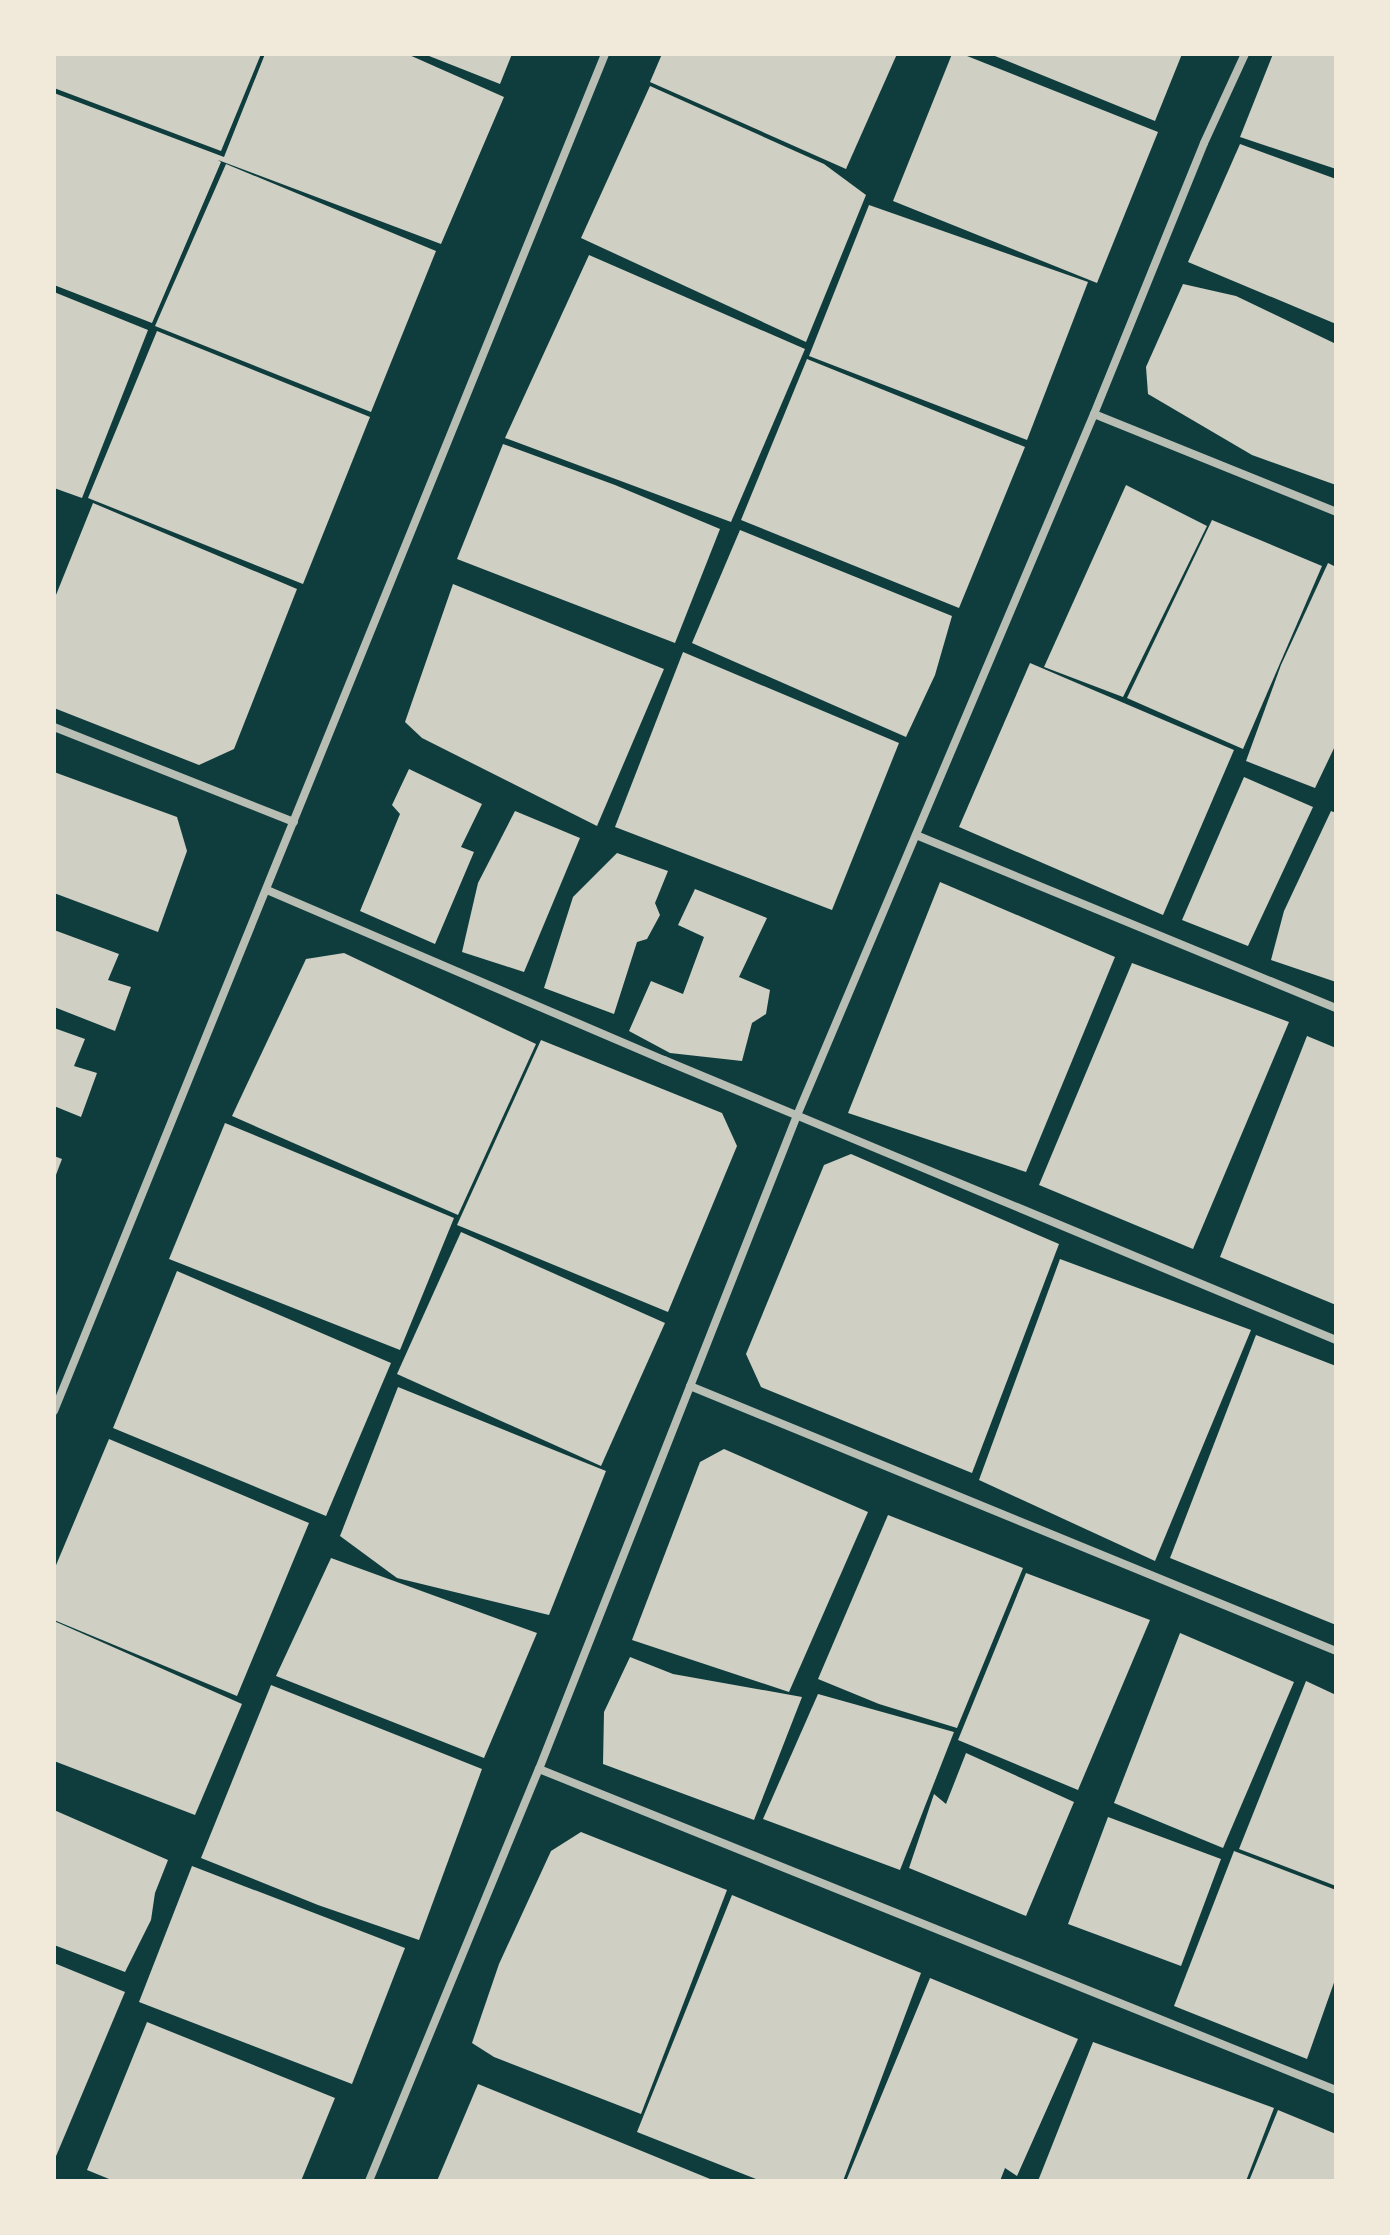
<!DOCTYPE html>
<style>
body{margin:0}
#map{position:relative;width:1390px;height:2235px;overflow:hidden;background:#0f3d3e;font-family:Roboto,sans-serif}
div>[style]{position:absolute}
.building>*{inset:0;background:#cfcfc3}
.minor>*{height:8px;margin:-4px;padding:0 4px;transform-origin:4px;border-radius:4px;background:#b8beb3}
span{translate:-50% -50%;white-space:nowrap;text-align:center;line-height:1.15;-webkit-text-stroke:6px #f1e9da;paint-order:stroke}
.frame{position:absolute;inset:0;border:56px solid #f1e9da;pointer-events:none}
</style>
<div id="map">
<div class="building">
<i style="clip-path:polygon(54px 54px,261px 54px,221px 151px,54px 88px)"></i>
<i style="clip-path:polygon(265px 54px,407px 54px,504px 97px,441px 244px,218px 160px,221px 162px,152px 323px,54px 285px,54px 93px,224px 157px)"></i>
<i style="clip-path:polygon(424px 54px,512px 54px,500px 84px)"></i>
<i style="clip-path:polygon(662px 54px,897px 54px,846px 169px,650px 82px)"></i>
<i style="clip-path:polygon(952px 54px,962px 54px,1158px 132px,1097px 283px,893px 201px)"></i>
<i style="clip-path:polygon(990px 54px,1182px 54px,1155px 121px)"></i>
<i style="clip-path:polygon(1273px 54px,1336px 54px,1336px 169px,1240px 137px)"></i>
<i style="clip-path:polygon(650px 86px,824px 164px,866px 195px,806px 342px,581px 238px)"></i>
<i style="clip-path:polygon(1240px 144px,1336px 179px,1336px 324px,1188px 262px)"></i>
<i style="clip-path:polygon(226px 164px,436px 251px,371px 412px,155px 326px)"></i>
<i style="clip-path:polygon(869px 205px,1088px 282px,1027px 440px,809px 356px)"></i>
<i style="clip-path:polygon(589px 255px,805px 349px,731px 522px,505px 438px)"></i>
<i style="clip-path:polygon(1183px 284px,1236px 296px,1336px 344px,1336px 485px,1252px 455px,1148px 394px,1146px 367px)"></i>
<i style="clip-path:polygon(54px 292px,148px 330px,82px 498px,54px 488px)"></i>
<i style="clip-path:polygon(157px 331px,370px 417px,303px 584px,88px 498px)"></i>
<i style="clip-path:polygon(807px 359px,1025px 447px,959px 608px,741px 520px)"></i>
<i style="clip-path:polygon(503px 444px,615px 485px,720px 529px,675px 643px,457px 559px)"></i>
<i style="clip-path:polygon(1126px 485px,1207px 526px,1123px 697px,1044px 667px)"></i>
<i style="clip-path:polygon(93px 503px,297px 589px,234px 749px,199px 765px,54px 708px,54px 600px)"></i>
<i style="clip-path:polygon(1212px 520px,1322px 566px,1243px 749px,1127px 698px)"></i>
<i style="clip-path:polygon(740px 530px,952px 616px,935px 675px,906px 737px,692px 643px)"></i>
<i style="clip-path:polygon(1328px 563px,1336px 567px,1336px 744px,1315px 788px,1246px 761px,1281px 665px)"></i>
<i style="clip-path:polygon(453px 584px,664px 669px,597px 826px,422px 738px,405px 722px)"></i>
<i style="clip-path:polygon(683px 652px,899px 743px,832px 910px,615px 827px)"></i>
<i style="clip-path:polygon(1030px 663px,1234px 750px,1163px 915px,959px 827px)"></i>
<i style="clip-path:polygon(409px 769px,482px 804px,461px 847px,474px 852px,435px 944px,360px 911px,400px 814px,392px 805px)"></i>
<i style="clip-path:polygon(54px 772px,177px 817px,187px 851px,158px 932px,54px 893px)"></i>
<i style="clip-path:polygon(1244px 777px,1313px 807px,1248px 946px,1182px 920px)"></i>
<i style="clip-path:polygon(515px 811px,580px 838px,524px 972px,462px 952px,478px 883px)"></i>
<i style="clip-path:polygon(1331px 811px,1336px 813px,1336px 982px,1271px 960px,1284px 911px)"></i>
<i style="clip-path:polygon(617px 853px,668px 871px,655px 903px,660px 915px,647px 939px,637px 942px,614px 1014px,544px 988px,573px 897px)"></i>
<i style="clip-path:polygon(940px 882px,1115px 957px,1026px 1172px,848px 1113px)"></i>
<i style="clip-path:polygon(695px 889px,767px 918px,739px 977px,770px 990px,766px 1014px,752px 1023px,742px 1061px,670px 1053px,629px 1031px,651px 981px,683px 994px,704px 937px,678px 925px)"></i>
<i style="clip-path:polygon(54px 930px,119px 954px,108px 980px,131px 987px,115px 1031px,54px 1007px)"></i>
<i style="clip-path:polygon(344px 953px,536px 1044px,458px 1215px,232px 1116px,306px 959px)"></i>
<i style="clip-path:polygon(1132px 963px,1289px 1022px,1193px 1249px,1039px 1185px)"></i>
<i style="clip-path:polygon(54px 1028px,85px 1039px,74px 1066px,97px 1073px,81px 1117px,54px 1106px)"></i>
<i style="clip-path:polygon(1307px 1036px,1336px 1048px,1336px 1305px,1220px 1257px)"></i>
<i style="clip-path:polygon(541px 1040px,722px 1113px,737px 1146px,668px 1312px,457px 1225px)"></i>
<i style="clip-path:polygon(225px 1123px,454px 1218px,400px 1350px,169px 1259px)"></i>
<i style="clip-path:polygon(851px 1154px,1059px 1244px,972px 1473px,761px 1387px,746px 1354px,824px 1165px)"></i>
<i style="clip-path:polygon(54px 1156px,62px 1159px,54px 1180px)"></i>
<i style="clip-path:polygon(461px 1232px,665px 1323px,601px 1466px,397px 1374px)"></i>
<i style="clip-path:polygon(1060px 1259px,1251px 1330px,1155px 1561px,979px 1480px)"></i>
<i style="clip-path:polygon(177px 1271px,391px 1363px,326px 1516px,113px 1428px)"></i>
<i style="clip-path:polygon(1256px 1335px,1336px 1366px,1336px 1625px,1170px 1558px)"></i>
<i style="clip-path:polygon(398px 1387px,606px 1471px,549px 1615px,397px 1578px,340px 1536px)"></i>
<i style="clip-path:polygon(109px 1439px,309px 1523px,237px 1696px,54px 1620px,54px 1570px)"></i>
<i style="clip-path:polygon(724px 1449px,868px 1512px,789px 1692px,632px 1640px,700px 1462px)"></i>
<i style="clip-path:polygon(888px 1515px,1023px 1568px,957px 1728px,879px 1704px,818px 1679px)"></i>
<i style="clip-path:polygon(331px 1558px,537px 1633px,484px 1758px,276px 1676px)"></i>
<i style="clip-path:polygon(1026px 1573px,1150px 1620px,1078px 1790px,958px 1740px)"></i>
<i style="clip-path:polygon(54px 1621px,242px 1704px,195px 1815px,54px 1761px)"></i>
<i style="clip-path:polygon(1180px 1633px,1294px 1682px,1223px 1848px,1114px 1803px)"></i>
<i style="clip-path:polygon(630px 1657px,673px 1674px,802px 1697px,754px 1820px,603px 1764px,604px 1712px)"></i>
<i style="clip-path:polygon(1306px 1681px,1336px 1695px,1336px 1886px,1239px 1849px)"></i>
<i style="clip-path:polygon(271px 1685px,482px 1769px,419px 1940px,318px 1905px,201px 1858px)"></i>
<i style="clip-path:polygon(818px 1694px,954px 1732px,900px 1870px,763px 1819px)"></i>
<i style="clip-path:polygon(966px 1753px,1074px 1802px,1026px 1916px,909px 1868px,934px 1794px,946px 1804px)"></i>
<i style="clip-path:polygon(54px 1810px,168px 1860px,155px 1893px,151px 1920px,125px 1972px,54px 1945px)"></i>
<i style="clip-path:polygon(1108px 1817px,1221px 1859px,1181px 1966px,1068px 1924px)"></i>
<i style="clip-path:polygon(581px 1832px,727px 1890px,641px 2114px,494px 2057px,472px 2043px,499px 1964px,551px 1851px)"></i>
<i style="clip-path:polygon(1234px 1851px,1336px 1890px,1336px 1977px,1307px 2059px,1174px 2006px)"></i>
<i style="clip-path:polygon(192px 1866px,405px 1948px,352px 2084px,139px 2002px)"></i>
<i style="clip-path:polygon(732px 1895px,921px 1973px,843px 2181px,761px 2181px,637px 2132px)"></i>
<i style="clip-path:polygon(54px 1963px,125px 1992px,54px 2161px)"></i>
<i style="clip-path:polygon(930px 1978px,1078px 2039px,1017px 2176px,1005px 2168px,1000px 2181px,846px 2181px)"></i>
<i style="clip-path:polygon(147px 2022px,335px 2098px,301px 2181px,114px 2181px,87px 2170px)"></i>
<i style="clip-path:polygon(1093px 2042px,1274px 2108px,1246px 2181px,1038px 2181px)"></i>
<i style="clip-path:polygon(478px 2084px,715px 2181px,437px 2181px)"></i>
<i style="clip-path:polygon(1278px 2110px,1336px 2134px,1336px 2181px,1249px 2181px)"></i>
</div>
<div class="minor">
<i style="left:1094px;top:414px;width:261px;rotate:22deg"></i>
<i style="left:54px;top:727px;width:258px;rotate:21.6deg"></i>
<i style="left:916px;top:835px;width:454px;rotate:22.4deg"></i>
<i style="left:267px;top:890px;width:432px;rotate:23.2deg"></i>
<i style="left:664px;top:1060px;width:728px;rotate:22.62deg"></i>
<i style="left:690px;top:1386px;width:698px;rotate:22.3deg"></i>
<i style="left:54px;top:1411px;width:1465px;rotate:-67.9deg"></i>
<i style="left:539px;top:1769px;width:859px;rotate:21.94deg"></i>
<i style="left:369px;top:2181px;width:446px;rotate:-67.6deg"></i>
<i style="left:539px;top:1769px;width:705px;rotate:-68.46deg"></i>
<i style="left:798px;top:1113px;width:759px;rotate:-67.05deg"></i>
<i style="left:1094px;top:414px;width:292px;rotate:-67.9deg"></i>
<i style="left:1204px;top:143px;width:98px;rotate:-65.3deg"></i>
</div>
<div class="frame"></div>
</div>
